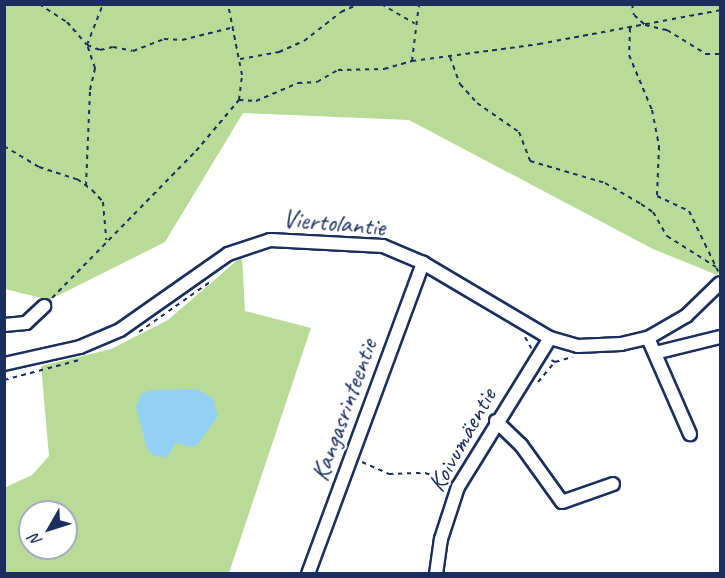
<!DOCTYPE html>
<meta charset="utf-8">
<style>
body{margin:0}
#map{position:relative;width:725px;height:578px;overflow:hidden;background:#fff;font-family:Caveat,sans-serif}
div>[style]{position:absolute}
.green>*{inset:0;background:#b8dc97}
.water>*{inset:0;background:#94cff4}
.path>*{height:2px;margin-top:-1px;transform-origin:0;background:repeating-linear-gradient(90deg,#1b2f5e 0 4.5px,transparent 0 9px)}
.roads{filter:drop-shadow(2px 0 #1b2f5e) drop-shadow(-2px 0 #1b2f5e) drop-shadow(0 2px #1b2f5e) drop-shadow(0 -2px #1b2f5e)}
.minor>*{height:12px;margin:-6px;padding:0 6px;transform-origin:6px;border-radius:6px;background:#fff}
span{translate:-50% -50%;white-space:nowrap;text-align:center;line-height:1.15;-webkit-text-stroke:4.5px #fff;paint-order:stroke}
.street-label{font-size:26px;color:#1b2f5e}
.frame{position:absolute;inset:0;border:6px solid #1b2f5e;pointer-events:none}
.north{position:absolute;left:18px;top:500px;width:60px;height:60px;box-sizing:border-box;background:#fff;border:2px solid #a4acbf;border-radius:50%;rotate:231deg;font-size:16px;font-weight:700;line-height:24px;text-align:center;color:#1b2f5e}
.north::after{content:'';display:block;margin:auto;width:21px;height:27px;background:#1b2f5e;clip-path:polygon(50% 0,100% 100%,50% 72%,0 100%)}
</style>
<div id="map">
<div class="green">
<i style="clip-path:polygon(5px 4px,720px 5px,720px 272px,717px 275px,653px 249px,409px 120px,243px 113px,165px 242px,49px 300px,5px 289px)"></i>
<i style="clip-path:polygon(evenodd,242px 256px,245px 311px,311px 328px,229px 573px,5px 573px,4px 488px,32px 475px,49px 456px,41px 366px,111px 349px,168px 320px,242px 256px,30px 512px,66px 512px,66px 548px,30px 548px,30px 512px)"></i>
</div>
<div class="water">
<i style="clip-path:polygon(197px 389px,213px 398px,218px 416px,198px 444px,191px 447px,176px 443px,167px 457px,154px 456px,147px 449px,136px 407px,141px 394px,152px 390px)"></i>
</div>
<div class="path">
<i style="left:39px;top:4px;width:33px;rotate:33deg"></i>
<i style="left:67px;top:22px;width:30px;rotate:49deg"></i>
<i style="left:87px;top:45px;width:14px;rotate:21deg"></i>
<i style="left:100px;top:50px;width:13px;rotate:-13deg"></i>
<i style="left:113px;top:47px;width:20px;rotate:11deg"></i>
<i style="left:133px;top:51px;width:33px;rotate:-21deg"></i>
<i style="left:164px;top:39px;width:18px;rotate:3deg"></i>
<i style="left:182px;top:40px;width:54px;rotate:-14deg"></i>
<i style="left:381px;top:4px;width:39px;rotate:30deg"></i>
<i style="left:632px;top:4px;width:11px;rotate:80deg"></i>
<i style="left:634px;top:15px;width:15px;rotate:42deg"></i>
<i style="left:645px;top:25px;width:23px;rotate:13deg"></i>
<i style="left:667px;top:30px;width:46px;rotate:31.6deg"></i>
<i style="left:706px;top:54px;width:14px"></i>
<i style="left:630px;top:28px;width:27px;rotate:92deg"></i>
<i style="left:629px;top:55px;width:60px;rotate:67.3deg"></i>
<i style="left:652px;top:110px;width:37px;rotate:79deg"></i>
<i style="left:659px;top:146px;width:50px;rotate:92.3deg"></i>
<i style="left:657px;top:196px;width:35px;rotate:25deg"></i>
<i style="left:689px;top:211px;width:67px;rotate:64.2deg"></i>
<i style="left:450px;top:57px;width:29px;rotate:70deg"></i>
<i style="left:460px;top:84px;width:25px;rotate:48deg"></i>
<i style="left:477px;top:103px;width:51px;rotate:34.6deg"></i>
<i style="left:519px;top:132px;width:31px;rotate:69deg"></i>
<i style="left:530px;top:161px;width:78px;rotate:16.3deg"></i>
<i style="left:605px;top:183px;width:42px;rotate:30.3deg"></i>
<i style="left:641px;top:204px;width:14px;rotate:34deg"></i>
<i style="left:653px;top:212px;width:28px;rotate:60deg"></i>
<i style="left:667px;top:236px;width:58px;rotate:32.3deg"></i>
<i style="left:240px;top:59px;width:40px;rotate:-10deg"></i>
<i style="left:279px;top:52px;width:27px;rotate:-24deg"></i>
<i style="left:304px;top:41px;width:47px;rotate:-38.1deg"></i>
<i style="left:341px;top:12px;width:19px;rotate:-25deg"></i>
<i style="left:412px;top:61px;width:57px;rotate:-83deg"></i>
<i style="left:239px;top:100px;width:17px;rotate:3deg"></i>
<i style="left:256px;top:101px;width:46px;rotate:-23.2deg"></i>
<i style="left:298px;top:83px;width:19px;rotate:-3deg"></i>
<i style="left:317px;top:82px;width:24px;rotate:-30deg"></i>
<i style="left:338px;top:70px;width:46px;rotate:-1.2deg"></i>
<i style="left:384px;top:69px;width:29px;rotate:-16deg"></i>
<i style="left:412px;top:61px;width:128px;rotate:-7.6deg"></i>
<i style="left:539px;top:44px;width:184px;rotate:-10.6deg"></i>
<i style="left:4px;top:146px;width:41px;rotate:31deg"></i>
<i style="left:39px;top:167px;width:40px;rotate:18deg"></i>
<i style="left:77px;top:179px;width:19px;rotate:36deg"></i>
<i style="left:92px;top:190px;width:16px;rotate:47deg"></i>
<i style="left:103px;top:202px;width:38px;rotate:85deg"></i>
<i style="left:86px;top:186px;width:96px;rotate:-87.6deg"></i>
<i style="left:90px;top:90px;width:23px;rotate:-77deg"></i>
<i style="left:95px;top:68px;width:24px;rotate:-109deg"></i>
<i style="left:87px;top:45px;width:44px;rotate:-68.7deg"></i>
<i style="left:52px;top:298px;width:206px;rotate:-45.6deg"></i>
<i style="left:196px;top:151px;width:67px;rotate:-49.9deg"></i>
<i style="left:239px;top:100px;width:25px;rotate:-83deg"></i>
<i style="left:242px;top:75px;width:72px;rotate:-101.2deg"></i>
<i style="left:139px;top:332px;width:87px;rotate:-35.2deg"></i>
<i style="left:525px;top:337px;width:13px;rotate:61deg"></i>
<i style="left:555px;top:362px;width:18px;rotate:-16deg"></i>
<i style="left:4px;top:380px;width:78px;rotate:-14.9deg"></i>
<i style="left:538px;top:382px;width:26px;rotate:-50deg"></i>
<i style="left:555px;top:362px;width:4px;rotate:-153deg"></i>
<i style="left:362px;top:462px;width:30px;rotate:24deg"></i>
<i style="left:389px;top:474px;width:36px;rotate:-2deg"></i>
<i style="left:425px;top:473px;width:25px;rotate:18deg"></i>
</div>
<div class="roads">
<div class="minor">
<i style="left:4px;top:325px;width:22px;rotate:-5deg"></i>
<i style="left:26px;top:323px;width:25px;rotate:-43deg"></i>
<i style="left:648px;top:338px;width:105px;rotate:66.4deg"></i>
<i style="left:655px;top:353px;width:67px;rotate:-13.8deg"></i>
<i style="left:4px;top:364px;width:78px;rotate:-12.6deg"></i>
<i style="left:80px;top:347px;width:43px;rotate:-23deg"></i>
<i style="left:120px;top:330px;width:132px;rotate:-35.1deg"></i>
<i style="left:228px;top:254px;width:44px;rotate:-18.4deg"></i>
<i style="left:270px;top:240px;width:113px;rotate:3deg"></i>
<i style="left:383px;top:246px;width:43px;rotate:23deg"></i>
<i style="left:423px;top:263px;width:147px;rotate:30.6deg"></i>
<i style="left:550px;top:338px;width:29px;rotate:16deg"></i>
<i style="left:578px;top:346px;width:43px;rotate:-2.7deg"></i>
<i style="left:621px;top:344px;width:28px;rotate:-13deg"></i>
<i style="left:648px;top:338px;width:44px;rotate:-30.1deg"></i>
<i style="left:686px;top:316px;width:47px;rotate:-44.1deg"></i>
<i style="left:496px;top:421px;width:35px;rotate:44deg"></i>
<i style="left:521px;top:445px;width:70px;rotate:54.3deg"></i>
<i style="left:562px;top:502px;width:54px;rotate:-19.4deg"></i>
<i style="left:308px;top:574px;width:332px;rotate:-69.7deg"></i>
<i style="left:436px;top:574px;width:35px;rotate:-82deg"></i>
<i style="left:441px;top:539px;width:55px;rotate:-71.9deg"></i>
<i style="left:458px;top:487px;width:175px;rotate:-58.3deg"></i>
</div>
</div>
<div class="street-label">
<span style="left:334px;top:223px;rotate:5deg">Viertolantie</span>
<span style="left:344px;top:410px;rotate:-70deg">Kangasrinteentie</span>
<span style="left:462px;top:440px;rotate:-61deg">Koivumäentie</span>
</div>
<div class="frame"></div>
<div class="north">N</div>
</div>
